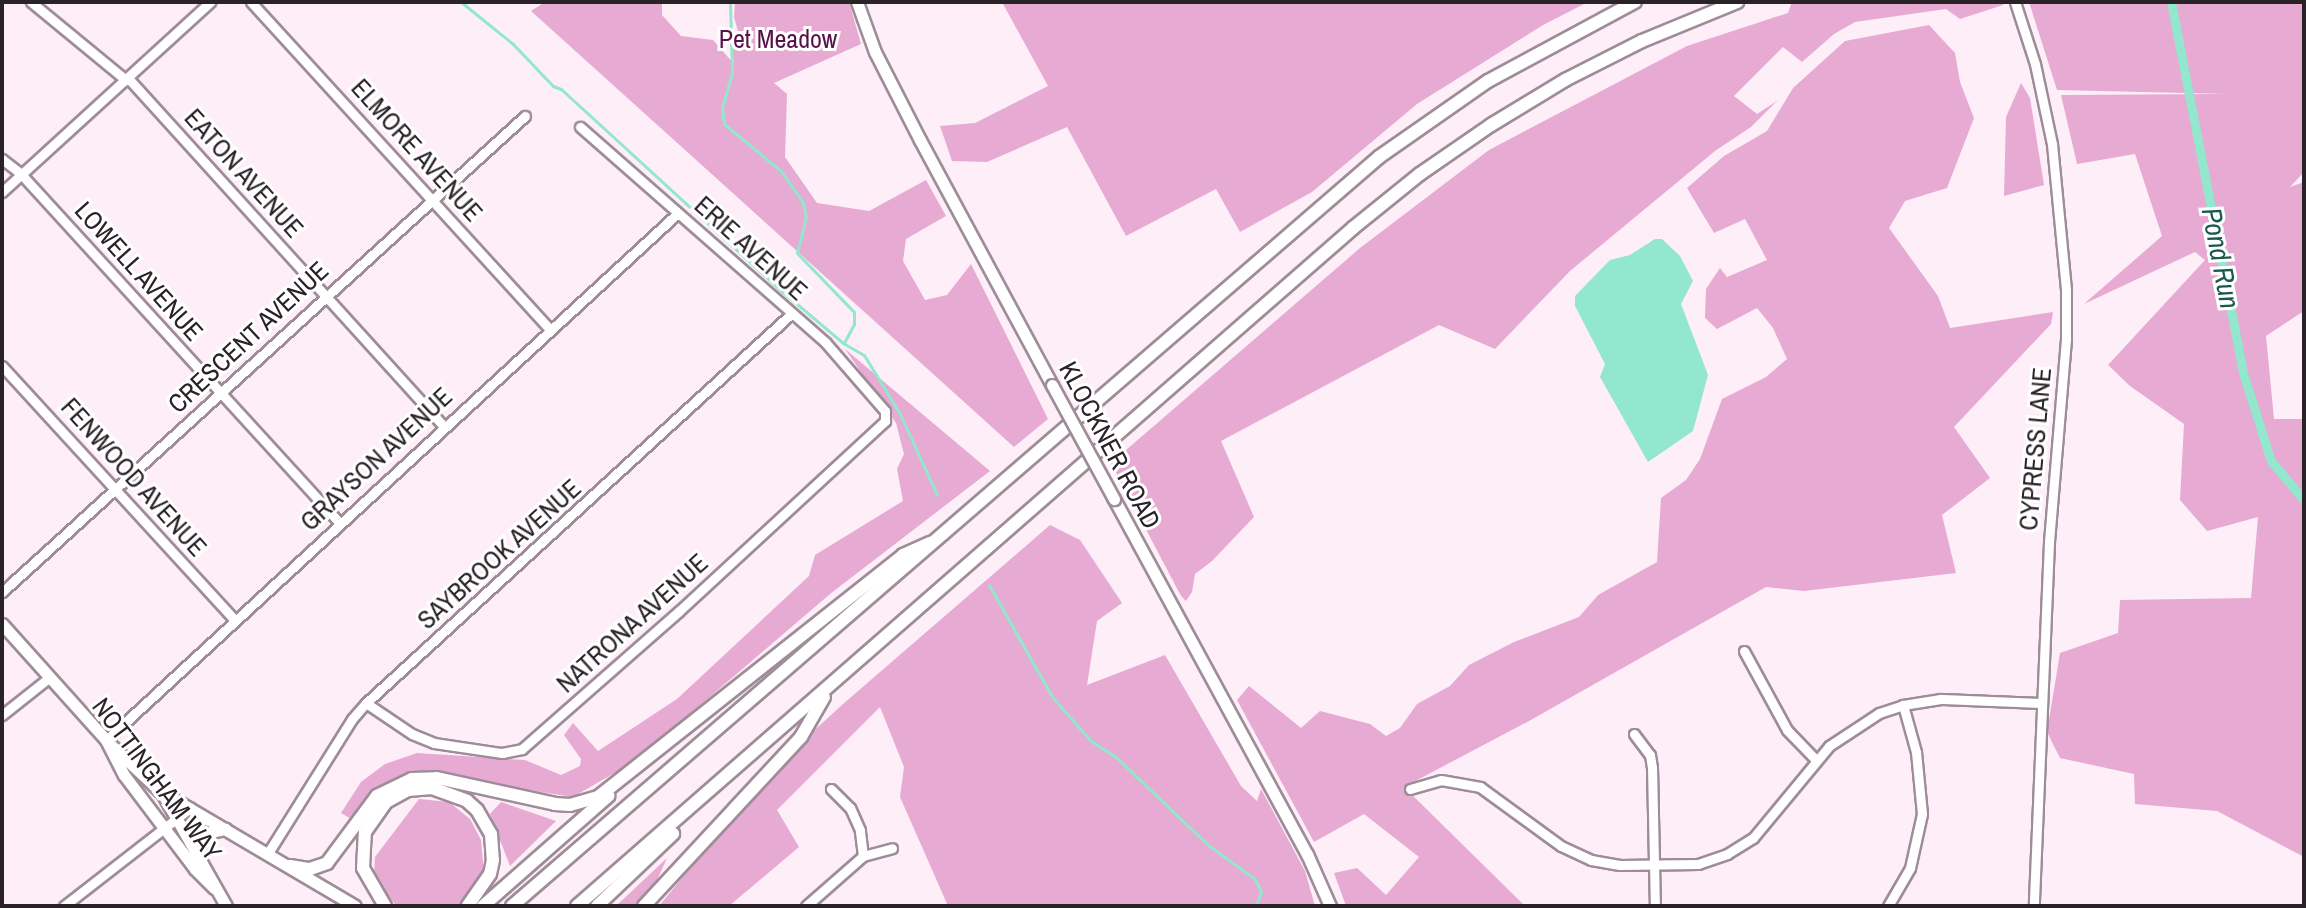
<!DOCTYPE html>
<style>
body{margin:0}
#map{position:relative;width:2306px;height:908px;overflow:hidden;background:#fdeef8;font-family:"Archivo Narrow",sans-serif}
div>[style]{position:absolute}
.green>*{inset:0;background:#e7aad3}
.water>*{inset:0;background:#92e7cd}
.stream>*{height:3px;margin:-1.5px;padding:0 1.5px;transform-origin:1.5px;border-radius:1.5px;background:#92e7cd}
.canal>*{height:9px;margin:-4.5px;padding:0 4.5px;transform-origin:4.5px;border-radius:4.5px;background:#92e7cd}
.roads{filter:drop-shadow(2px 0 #9e8d98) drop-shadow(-2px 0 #9e8d98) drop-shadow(0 2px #9e8d98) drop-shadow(0 -2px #9e8d98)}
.minor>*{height:9px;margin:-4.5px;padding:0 4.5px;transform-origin:4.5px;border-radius:4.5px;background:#fff}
.major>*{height:11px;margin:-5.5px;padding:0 5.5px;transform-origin:5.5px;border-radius:5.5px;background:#fff}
.highway>*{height:12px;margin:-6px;padding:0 6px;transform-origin:6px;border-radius:6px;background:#fff}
.bridges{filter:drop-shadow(2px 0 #9e8d98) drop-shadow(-2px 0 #9e8d98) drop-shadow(0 2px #9e8d98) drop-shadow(0 -2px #9e8d98)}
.major-bridge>*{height:11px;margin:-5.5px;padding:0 5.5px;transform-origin:5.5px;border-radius:5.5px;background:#fff}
span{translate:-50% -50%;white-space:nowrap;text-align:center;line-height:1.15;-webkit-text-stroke:6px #fff;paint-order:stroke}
.park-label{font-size:26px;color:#591249}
.street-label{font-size:26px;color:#292227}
.water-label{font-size:28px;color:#185b4a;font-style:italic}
.frame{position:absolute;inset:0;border:4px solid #292227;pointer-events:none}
</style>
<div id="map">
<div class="green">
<i style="clip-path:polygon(545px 2px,662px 2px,662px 15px,681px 36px,713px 40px,734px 64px,732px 44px,740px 39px,734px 17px,735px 2px,849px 2px,861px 44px,774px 83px,787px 94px,785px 157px,817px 203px,869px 211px,926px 180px,946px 216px,906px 239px,903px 261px,925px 300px,947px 295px,971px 264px,1048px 419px,1014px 447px,531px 11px)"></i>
<i style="clip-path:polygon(1002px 2px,1588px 2px,1543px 25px,1417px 104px,1312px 192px,1240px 232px,1216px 189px,1126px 236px,1067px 127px,987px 162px,952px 161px,940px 126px,975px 123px,1048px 86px)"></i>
<i style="clip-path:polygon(1792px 2px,2002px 2px,2003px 5px,1960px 19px,1946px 9px,1855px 22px,1834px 34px,1802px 62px,1783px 47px,1734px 96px,1757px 114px,1777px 101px,1751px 127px,1715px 151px,1570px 271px,1495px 349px,1439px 325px,1221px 441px,1254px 517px,1212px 561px,1195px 574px,1192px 592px,1186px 601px,1181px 596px,1111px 463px,1360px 248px,1489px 150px,1687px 46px,1788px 13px)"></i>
<i style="clip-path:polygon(2029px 2px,2304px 2px,2304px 172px,2290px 187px,2304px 182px,2304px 311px,2266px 336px,2274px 419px,2304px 419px,2304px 857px,2217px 811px,2135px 804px,2134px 774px,2060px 758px,2047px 732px,2060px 653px,2118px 633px,2120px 600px,2251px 598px,2258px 517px,2207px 531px,2180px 500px,2184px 424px,2130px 386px,2108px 365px,2205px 260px,2195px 252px,2084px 304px,2162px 236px,2135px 154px,2077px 164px,2061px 95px,2229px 94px,2057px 90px)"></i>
<i style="clip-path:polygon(1929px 25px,1955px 53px,1960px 82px,1974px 118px,1947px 188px,1905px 201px,1889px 228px,1938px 296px,1950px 328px,2053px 312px,2051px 324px,1954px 427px,1990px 478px,1942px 515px,1956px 573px,1804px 591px,1766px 587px,1529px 721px,1404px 787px,1525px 906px,1346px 906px,1334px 873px,1357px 868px,1386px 895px,1419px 857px,1364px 814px,1314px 842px,1237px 700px,1249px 686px,1301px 728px,1320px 711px,1370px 724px,1386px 736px,1400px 728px,1417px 704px,1450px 686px,1469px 665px,1514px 642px,1579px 617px,1598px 595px,1657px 562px,1661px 498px,1686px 480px,1700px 459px,1722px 399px,1766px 377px,1787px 359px,1773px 328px,1757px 308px,1717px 329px,1705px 318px,1706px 289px,1720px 268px,1727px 277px,1767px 260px,1745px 219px,1714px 233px,1687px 188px,1724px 156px,1767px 131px,1793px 88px,1845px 41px)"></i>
<i style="clip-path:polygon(2021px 83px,2030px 98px,2044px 185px,2004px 196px,2006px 117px)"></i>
<i style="clip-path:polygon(845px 349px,990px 471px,830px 594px,635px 761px,573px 797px,416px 773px,353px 820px,341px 813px,361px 782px,385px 764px,417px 753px,525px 760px,561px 775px,580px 766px,581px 759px,564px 735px,573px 723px,598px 751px,677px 699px,809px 576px,815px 555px,903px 501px,897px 469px,904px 454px,896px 423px)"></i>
<i style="clip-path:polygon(1050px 525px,1080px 540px,1122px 603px,1097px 621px,1087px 685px,1165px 655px,1241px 786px,1257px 801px,1261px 789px,1305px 871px,1315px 906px,948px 906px,900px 797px,904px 767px,880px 707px,777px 810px,799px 847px,729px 906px,659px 906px,768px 773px,843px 704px)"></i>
<i style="clip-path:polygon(419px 799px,449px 802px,470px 819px,481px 840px,484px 874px,461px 906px,396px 906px,374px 876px,375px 857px)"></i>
<i style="clip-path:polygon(501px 802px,556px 821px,510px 866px,490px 814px)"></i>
<i style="clip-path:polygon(667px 858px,657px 880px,636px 906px,616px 906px)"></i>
</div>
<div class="water">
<i style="clip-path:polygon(1655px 239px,1662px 239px,1680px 256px,1693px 281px,1681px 304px,1708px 375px,1693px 431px,1648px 462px,1600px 377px,1605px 364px,1575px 306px,1575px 296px,1610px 260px,1630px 255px)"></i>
</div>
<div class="stream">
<i style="left:461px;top:2px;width:67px;rotate:38.9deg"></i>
<i style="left:513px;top:44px;width:58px;rotate:46.4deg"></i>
<i style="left:553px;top:86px;width:9px;rotate:21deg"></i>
<i style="left:561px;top:89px;width:294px;rotate:42.5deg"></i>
<i style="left:778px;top:288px;width:85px;rotate:40.2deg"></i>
<i style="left:843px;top:343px;width:24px;rotate:30deg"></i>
<i style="left:864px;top:355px;width:69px;rotate:58.6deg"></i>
<i style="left:900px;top:414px;width:89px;rotate:65.4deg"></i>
<i style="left:730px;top:2px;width:71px;rotate:88.4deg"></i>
<i style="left:732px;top:73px;width:36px;rotate:106deg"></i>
<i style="left:722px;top:108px;width:16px;rotate:83deg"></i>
<i style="left:724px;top:124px;width:74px;rotate:39.5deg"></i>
<i style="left:781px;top:171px;width:39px;rotate:55deg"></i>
<i style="left:803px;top:203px;width:14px;rotate:78deg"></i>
<i style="left:806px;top:217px;width:37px;rotate:104deg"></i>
<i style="left:797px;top:253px;width:82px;rotate:46deg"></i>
<i style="left:854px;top:312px;width:12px;rotate:90deg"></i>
<i style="left:854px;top:324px;width:21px;rotate:118deg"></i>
<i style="left:989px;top:585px;width:130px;rotate:60.5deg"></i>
<i style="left:1053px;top:698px;width:57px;rotate:48.5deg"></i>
<i style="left:1091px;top:741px;width:30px;rotate:33deg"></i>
<i style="left:1116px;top:757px;width:127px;rotate:43.7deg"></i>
<i style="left:1208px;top:845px;width:58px;rotate:35.9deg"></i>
<i style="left:1255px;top:879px;width:14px;rotate:65deg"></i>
<i style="left:1261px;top:892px;width:15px;rotate:110deg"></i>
</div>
<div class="canal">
<i style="left:2171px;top:2px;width:381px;rotate:79deg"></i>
<i style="left:2244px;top:376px;width:89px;rotate:72.4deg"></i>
<i style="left:2271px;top:461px;width:51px;rotate:49.8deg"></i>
</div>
<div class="roads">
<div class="minor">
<i style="left:31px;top:2px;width:123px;rotate:39.4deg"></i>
<i style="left:251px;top:2px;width:443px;rotate:47.6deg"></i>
<i style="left:2015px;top:2px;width:65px;rotate:72.1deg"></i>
<i style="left:2035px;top:64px;width:82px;rotate:78deg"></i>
<i style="left:2052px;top:144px;width:147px;rotate:84.5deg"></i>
<i style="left:2066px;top:290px;width:49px;rotate:90deg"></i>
<i style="left:2066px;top:339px;width:204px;rotate:94.8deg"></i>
<i style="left:2049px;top:542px;width:364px;rotate:92.4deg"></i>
<i style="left:128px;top:78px;width:469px;rotate:47.8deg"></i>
<i style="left:2px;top:159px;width:24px;rotate:38deg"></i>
<i style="left:21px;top:174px;width:471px;rotate:47.6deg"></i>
<i style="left:2px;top:192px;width:282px;rotate:-42.4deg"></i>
<i style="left:2px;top:366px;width:343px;rotate:47.5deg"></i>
<i style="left:2px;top:592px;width:707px;rotate:-42.31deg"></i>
<i style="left:1744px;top:651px;width:90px;rotate:61.4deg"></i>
<i style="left:1787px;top:730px;width:42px;rotate:46deg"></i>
<i style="left:366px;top:703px;width:55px;rotate:34deg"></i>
<i style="left:412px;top:734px;width:24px;rotate:22deg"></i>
<i style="left:434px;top:743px;width:69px;rotate:8.4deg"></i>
<i style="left:502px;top:753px;width:20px;rotate:-11deg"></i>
<i style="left:522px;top:749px;width:208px;rotate:-41.3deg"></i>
<i style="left:678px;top:612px;width:282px;rotate:-42.7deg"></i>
<i style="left:885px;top:421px;width:10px;rotate:-90deg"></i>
<i style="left:885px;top:411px;width:91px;rotate:-131deg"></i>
<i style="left:825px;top:342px;width:326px;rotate:-138.7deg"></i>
<i style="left:2px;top:715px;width:61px;rotate:-38.4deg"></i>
<i style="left:1634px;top:734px;width:26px;rotate:53deg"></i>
<i style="left:1650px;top:755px;width:12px;rotate:81deg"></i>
<i style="left:1652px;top:767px;width:139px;rotate:88.8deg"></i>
<i style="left:106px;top:740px;width:778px;rotate:-42.66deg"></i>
<i style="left:1410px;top:789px;width:32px;rotate:-16deg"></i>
<i style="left:1441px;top:780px;width:40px;rotate:10deg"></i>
<i style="left:1480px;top:787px;width:100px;rotate:36.1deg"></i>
<i style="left:1561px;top:846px;width:33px;rotate:25deg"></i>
<i style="left:1591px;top:860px;width:29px;rotate:10deg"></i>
<i style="left:1620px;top:865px;width:78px;rotate:-0.7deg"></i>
<i style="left:1698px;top:864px;width:31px;rotate:-19deg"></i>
<i style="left:1727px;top:854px;width:31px;rotate:-32deg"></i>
<i style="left:1753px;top:838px;width:119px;rotate:-50.4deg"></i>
<i style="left:1829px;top:746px;width:60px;rotate:-33.4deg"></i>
<i style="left:1879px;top:713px;width:25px;rotate:-18deg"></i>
<i style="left:1903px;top:705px;width:38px;rotate:-9deg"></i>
<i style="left:1941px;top:699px;width:101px;rotate:2.3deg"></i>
<i style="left:268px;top:853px;width:158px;rotate:-57.9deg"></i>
<i style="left:352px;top:719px;width:21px;rotate:-49deg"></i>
<i style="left:366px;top:703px;width:576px;rotate:-42.47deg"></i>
<i style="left:863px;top:856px;width:30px;rotate:-15deg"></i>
<i style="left:64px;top:906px;width:160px;rotate:-37.9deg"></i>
<i style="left:806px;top:906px;width:76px;rotate:-41.3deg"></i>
<i style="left:863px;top:856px;width:26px;rotate:-97deg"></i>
<i style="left:860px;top:830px;width:24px;rotate:-114deg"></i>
<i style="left:850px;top:808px;width:27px;rotate:-135deg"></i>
<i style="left:1888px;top:906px;width:44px;rotate:-59.9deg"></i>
<i style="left:1910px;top:868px;width:55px;rotate:-77.5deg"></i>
<i style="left:1922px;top:814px;width:62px;rotate:-95.5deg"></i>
<i style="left:1916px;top:752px;width:49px;rotate:-105.5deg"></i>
</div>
<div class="major">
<i style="left:857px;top:2px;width:53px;rotate:70.2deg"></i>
<i style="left:875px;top:52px;width:99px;rotate:62.9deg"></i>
<i style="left:920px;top:140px;width:278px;rotate:61.7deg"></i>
<i style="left:1114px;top:499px;width:404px;rotate:61.5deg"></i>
<i style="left:1307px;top:854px;width:57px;rotate:66.1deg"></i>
<i style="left:2px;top:624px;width:156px;rotate:48.1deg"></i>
<i style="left:106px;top:740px;width:39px;rotate:63deg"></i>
<i style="left:124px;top:775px;width:118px;rotate:52.9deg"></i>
<i style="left:195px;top:869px;width:27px;rotate:45deg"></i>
<i style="left:112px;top:746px;width:66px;rotate:43.2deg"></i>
<i style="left:160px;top:791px;width:226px;rotate:30.5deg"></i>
<i style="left:161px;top:791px;width:132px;rotate:60.5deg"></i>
<i style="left:201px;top:854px;width:15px;rotate:-101deg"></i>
<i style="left:198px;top:839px;width:6px;rotate:-59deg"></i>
<i style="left:201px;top:834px;width:25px;rotate:-12deg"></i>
</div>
<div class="highway">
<i style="left:290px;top:866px;width:20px;rotate:9deg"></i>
<i style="left:310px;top:869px;width:18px;rotate:-19deg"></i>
<i style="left:327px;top:863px;width:84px;rotate:-53.3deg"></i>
<i style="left:377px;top:796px;width:39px;rotate:-26deg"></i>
<i style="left:412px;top:779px;width:25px;rotate:-2deg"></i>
<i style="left:437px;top:778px;width:121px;rotate:12.4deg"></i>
<i style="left:555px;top:804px;width:15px;rotate:4deg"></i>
<i style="left:570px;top:805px;width:29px;rotate:-16deg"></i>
<i style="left:598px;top:797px;width:389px;rotate:-38.4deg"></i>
<i style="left:903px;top:555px;width:30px;rotate:-24deg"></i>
<i style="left:385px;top:906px;width:44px;rotate:-120.1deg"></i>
<i style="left:363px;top:868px;width:36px;rotate:-87deg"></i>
<i style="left:365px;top:832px;width:37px;rotate:-55deg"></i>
<i style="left:386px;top:802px;width:25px;rotate:-29deg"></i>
<i style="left:408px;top:790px;width:24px;rotate:-5deg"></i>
<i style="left:432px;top:788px;width:37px;rotate:20deg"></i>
<i style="left:467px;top:801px;width:13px;rotate:42deg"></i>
<i style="left:477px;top:810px;width:28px;rotate:60deg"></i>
<i style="left:491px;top:834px;width:26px;rotate:86deg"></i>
<i style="left:493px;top:860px;width:14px;rotate:102deg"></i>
<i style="left:490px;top:874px;width:39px;rotate:125deg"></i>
<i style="left:483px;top:906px;width:167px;rotate:-41.3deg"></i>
<i style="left:512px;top:906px;width:1146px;rotate:-40.82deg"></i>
<i style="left:1379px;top:157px;width:133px;rotate:-34.9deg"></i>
<i style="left:1488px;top:81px;width:167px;rotate:-28.3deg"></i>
<i style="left:577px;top:906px;width:1030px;rotate:-41.14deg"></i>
<i style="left:1353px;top:228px;width:86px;rotate:-38.9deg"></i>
<i style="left:1420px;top:174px;width:86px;rotate:-34.6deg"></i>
<i style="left:1491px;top:125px;width:87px;rotate:-31.3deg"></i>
<i style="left:1565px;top:80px;width:86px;rotate:-26.9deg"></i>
<i style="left:1642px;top:41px;width:103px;rotate:-22.3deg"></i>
<i style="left:597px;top:906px;width:105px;rotate:-43.5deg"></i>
<i style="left:644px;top:906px;width:231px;rotate:-47.1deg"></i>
<i style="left:801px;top:737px;width:46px;rotate:-60.1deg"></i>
</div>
</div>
<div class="bridges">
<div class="major-bridge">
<i style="left:1052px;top:385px;width:130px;rotate:61.5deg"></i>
</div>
</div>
<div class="park-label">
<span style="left:778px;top:39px">Pet Meadow</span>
</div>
<div class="street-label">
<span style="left:417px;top:150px;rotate:48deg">ELMORE AVENUE</span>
<span style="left:244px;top:173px;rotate:48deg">EATON AVENUE</span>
<span style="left:751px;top:248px;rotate:42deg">ERIE AVENUE</span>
<span style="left:139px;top:271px;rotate:48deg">LOWELL AVENUE</span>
<span style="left:248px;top:337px;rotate:-43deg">CRESCENT AVENUE</span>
<span style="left:1110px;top:445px;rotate:62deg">KLOCKNER ROAD</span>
<span style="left:2035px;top:449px;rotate:-85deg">CYPRESS LANE</span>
<span style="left:376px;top:459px;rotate:-43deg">GRAYSON AVENUE</span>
<span style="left:134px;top:477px;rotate:48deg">FENWOOD AVENUE</span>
<span style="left:499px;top:554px;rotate:-42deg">SAYBROOK AVENUE</span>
<span style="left:632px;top:623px;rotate:-42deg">NATRONA AVENUE</span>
<span style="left:157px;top:779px;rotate:53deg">NOTTINGHAM WAY</span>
</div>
<div class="water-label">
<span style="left:2221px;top:258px;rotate:79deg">Pond Run</span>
</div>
<div class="frame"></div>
</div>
